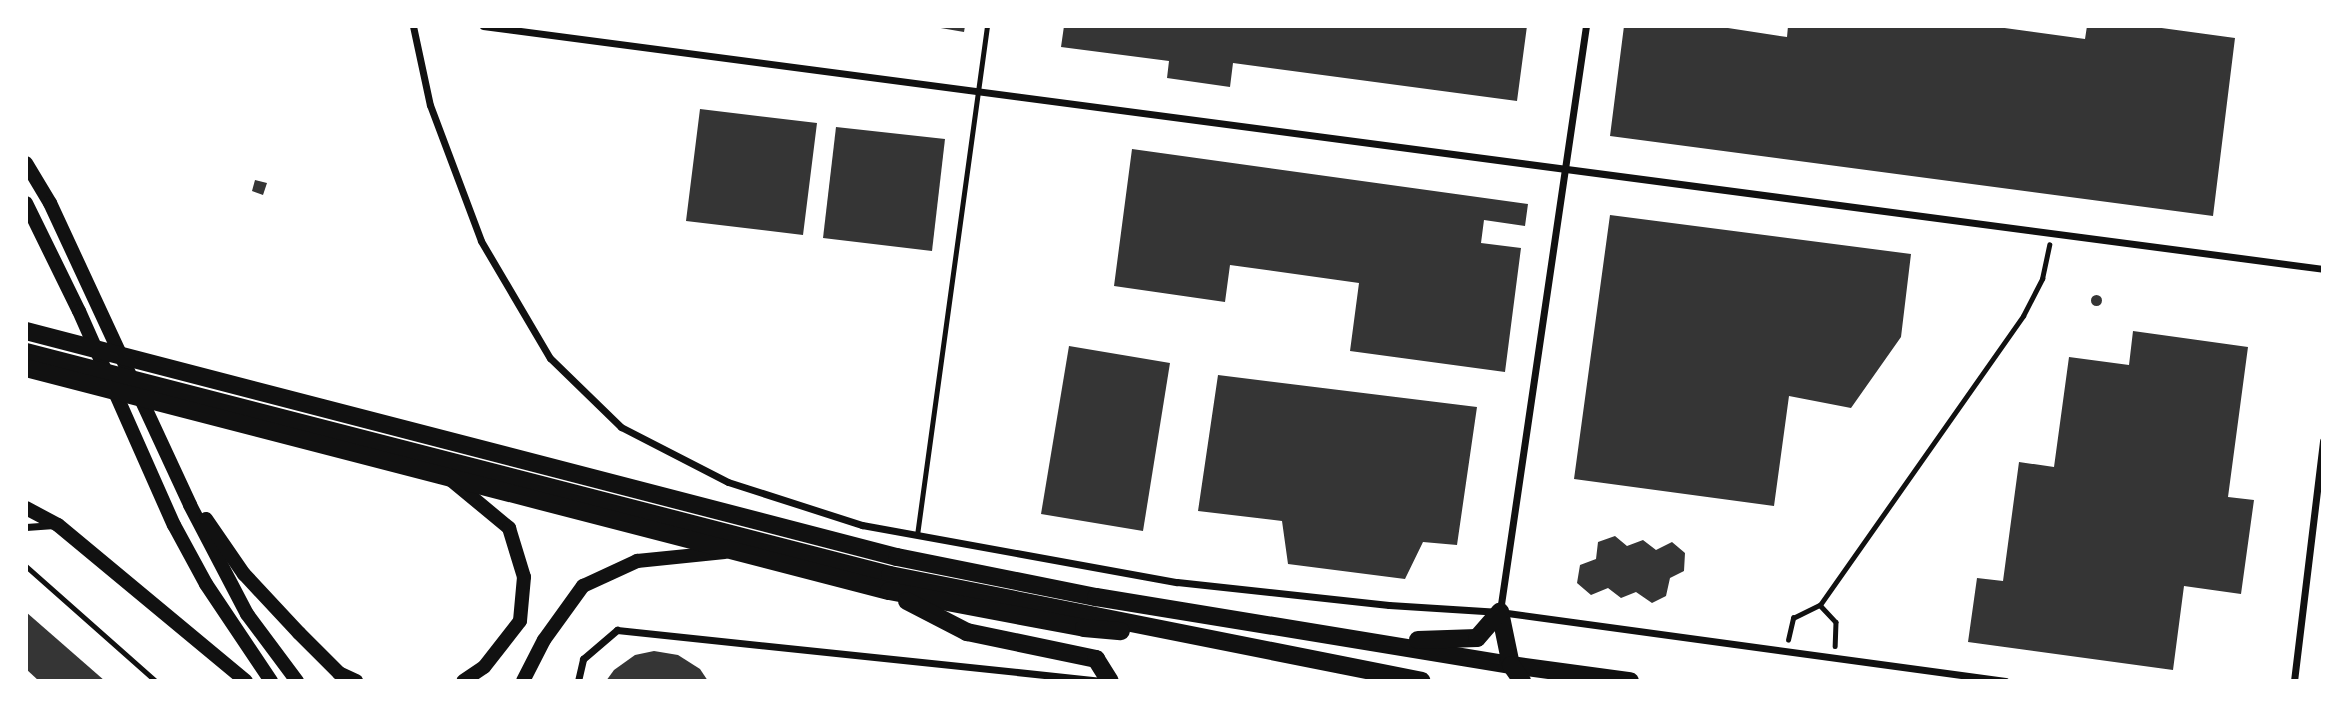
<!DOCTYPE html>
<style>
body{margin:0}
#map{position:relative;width:2349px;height:707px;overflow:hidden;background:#fff;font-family:"Source Sans 3",sans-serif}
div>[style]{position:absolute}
.building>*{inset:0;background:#353535}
.round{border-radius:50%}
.path>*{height:4.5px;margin:-2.25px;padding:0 2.25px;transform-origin:2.25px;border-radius:2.25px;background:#111}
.service>*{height:5px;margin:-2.5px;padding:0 2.5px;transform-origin:2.5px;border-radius:2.5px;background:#111}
.minor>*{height:7px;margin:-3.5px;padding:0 3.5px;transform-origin:3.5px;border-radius:3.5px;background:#111}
.secondary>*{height:14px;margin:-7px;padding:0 7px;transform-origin:7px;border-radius:7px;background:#111}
.primary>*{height:18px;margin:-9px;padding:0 9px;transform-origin:9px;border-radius:9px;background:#111}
span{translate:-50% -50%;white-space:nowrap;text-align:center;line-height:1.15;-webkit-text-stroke:5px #fff;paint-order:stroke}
.frame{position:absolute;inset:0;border:28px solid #fff;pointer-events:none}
</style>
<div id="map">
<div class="building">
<i style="clip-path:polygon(929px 26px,965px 26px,964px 32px)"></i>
<i style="clip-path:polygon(1064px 26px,1527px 26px,1517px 101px,1233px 63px,1230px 87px,1167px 78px,1169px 61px,1061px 47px)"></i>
<i style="clip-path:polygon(1624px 26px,1715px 26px,1787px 37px,1788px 26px,1990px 26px,2085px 39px,2087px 26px,2147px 26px,2235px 38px,2213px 216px,1610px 136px)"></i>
<i style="clip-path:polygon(700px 109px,817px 123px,803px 235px,686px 221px)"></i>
<i style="clip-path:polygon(836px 127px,945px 139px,932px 251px,823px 238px)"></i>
<i style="clip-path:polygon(1132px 149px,1528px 204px,1525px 226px,1484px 220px,1481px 243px,1521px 248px,1505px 372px,1350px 351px,1359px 283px,1230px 265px,1225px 302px,1114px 286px)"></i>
<i style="clip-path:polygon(255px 180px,267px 183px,263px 195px,252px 191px)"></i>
<i style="clip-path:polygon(1610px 215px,1911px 254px,1901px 337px,1851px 408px,1789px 396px,1774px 506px,1574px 479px)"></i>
<i class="round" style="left:2090.5px;top:294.5px;width:11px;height:11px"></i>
<i style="clip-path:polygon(2133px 331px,2248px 347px,2228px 497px,2254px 500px,2241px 594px,2184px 586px,2173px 670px,1968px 642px,1977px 578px,2003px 581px,2019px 462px,2054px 467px,2069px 357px,2129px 365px)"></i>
<i style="clip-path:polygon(1069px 346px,1170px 363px,1143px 531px,1041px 514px)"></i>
<i style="clip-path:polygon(1218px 375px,1477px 407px,1457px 545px,1423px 542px,1405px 579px,1288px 564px,1282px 521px,1198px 511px)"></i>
<i style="clip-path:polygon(1615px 536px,1627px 546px,1643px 540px,1656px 550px,1672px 542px,1685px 553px,1684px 571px,1670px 578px,1666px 596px,1652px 603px,1636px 592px,1621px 598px,1608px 588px,1591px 595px,1577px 583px,1580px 565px,1596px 559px,1598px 542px)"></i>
<i style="clip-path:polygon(26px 612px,105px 681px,39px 681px,26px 669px)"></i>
<i style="clip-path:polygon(654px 651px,678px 655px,700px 669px,708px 681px,606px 681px,614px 670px,635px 655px)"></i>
</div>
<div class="path">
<i style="left:26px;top:566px;width:174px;rotate:41.5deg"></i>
<i style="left:1820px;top:605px;width:353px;rotate:-54.9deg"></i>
<i style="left:2023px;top:316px;width:42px;rotate:-62.8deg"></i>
<i style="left:2042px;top:279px;width:35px;rotate:-78deg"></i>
<i style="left:1788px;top:640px;width:23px;rotate:-77deg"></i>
<i style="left:1793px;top:618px;width:30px;rotate:-26deg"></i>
<i style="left:1820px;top:605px;width:23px;rotate:47deg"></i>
<i style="left:1836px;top:622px;width:24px;rotate:92deg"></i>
</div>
<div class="service">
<i style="left:917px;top:535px;width:514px;rotate:-82.17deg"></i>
</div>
<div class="minor">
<i style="left:413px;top:26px;width:81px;rotate:77.9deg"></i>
<i style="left:430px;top:105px;width:145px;rotate:69.4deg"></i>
<i style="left:481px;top:241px;width:136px;rotate:59.5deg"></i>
<i style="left:550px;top:358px;width:99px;rotate:44.2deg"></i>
<i style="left:621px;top:427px;width:120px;rotate:27.2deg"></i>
<i style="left:728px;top:482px;width:141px;rotate:17.8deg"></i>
<i style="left:862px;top:525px;width:320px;rotate:10.3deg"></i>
<i style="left:1177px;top:582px;width:213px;rotate:6.2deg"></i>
<i style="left:1389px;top:605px;width:111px;rotate:3.6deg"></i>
<i style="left:1500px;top:612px;width:510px;rotate:7.78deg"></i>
<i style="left:483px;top:26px;width:1856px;rotate:7.52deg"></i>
<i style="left:26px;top:527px;width:28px;rotate:-4deg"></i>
<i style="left:1500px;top:611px;width:591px;rotate:-81.64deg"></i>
<i style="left:578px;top:681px;width:23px;rotate:-77deg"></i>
<i style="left:583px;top:659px;width:45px;rotate:-40.5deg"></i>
<i style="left:617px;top:630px;width:492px;rotate:6deg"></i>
<i style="left:2294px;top:681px;width:242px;rotate:-83.1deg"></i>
</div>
<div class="secondary">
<i style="left:26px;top:163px;width:47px;rotate:59deg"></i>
<i style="left:50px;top:203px;width:333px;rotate:65.1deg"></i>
<i style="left:190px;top:505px;width:123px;rotate:62.4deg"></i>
<i style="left:247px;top:614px;width:84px;rotate:53.3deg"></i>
<i style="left:26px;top:203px;width:120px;rotate:63.9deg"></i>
<i style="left:79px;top:311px;width:234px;rotate:66.1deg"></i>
<i style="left:174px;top:525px;width:67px;rotate:61.5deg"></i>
<i style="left:206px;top:584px;width:117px;rotate:56.2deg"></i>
<i style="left:450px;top:479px;width:77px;rotate:39.7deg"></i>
<i style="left:509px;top:528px;width:51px;rotate:73deg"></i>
<i style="left:524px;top:577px;width:44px;rotate:95.2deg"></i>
<i style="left:520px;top:621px;width:58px;rotate:128deg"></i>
<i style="left:484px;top:667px;width:25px;rotate:146deg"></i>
<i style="left:26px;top:508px;width:36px;rotate:28deg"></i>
<i style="left:58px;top:525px;width:244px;rotate:39.7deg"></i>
<i style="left:206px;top:519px;width:67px;rotate:55.4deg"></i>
<i style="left:244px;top:574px;width:81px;rotate:47deg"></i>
<i style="left:299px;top:633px;width:57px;rotate:45deg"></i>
<i style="left:339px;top:673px;width:19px;rotate:25deg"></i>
<i style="left:523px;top:681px;width:46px;rotate:-62.9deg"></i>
<i style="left:544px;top:640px;width:67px;rotate:-54.2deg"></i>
<i style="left:583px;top:586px;width:60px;rotate:-24.8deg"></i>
<i style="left:637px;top:561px;width:88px;rotate:-5.8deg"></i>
</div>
<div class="primary">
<i style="left:26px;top:331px;width:900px;rotate:14.55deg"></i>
<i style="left:897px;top:557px;width:203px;rotate:11.4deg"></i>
<i style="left:1096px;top:597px;width:421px;rotate:9.3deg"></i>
<i style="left:1511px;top:665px;width:120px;rotate:7.7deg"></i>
<i style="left:26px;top:352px;width:892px;rotate:14.47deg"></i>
<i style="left:890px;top:575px;width:542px;rotate:11.27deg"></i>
<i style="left:26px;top:368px;width:891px;rotate:14.49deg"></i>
<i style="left:889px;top:591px;width:198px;rotate:10.7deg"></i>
<i style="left:1084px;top:628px;width:37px;rotate:5deg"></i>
<i style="left:907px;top:601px;width:68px;rotate:27.3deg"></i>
<i style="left:967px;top:632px;width:132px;rotate:11.8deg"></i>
<i style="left:1096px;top:659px;width:26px;rotate:58deg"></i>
<i style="left:1500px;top:612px;width:54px;rotate:78.3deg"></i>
<i style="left:1511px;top:665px;width:19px;rotate:55deg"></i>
<i style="left:1418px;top:640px;width:59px;rotate:-1.9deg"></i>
<i style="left:1477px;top:638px;width:35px;rotate:-49deg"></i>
</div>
<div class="frame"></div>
</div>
